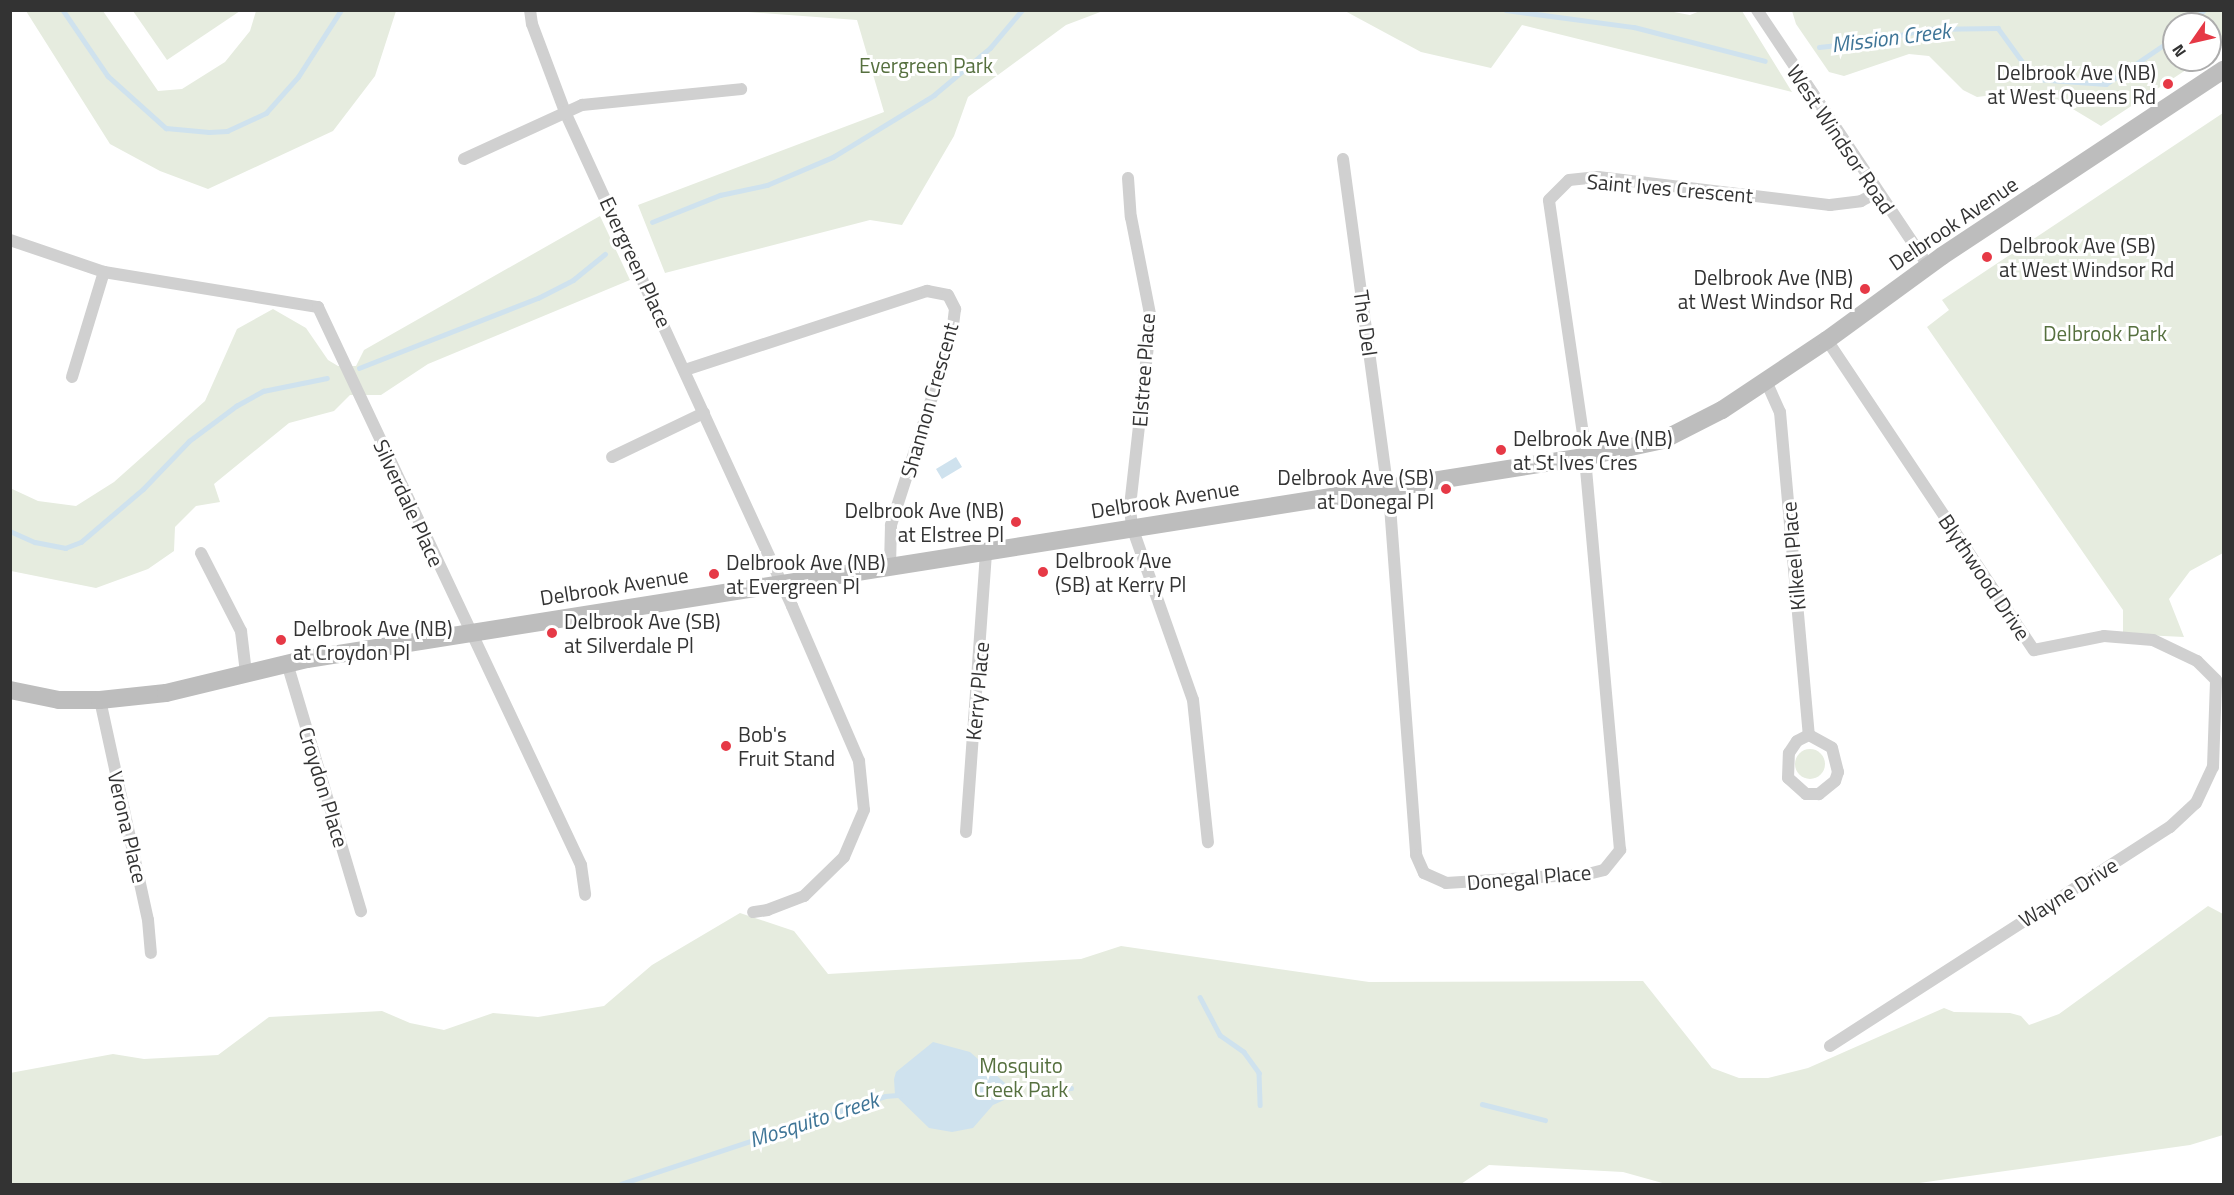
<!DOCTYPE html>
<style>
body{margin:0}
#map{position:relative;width:2234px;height:1195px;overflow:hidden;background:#fff;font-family:"Titillium Web",sans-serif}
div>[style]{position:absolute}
.green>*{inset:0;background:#e6ecdf}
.round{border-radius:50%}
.water>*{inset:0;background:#cfe2ee}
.stream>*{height:4.5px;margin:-2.25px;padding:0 2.25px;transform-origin:2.25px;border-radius:2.25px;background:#cfe2ee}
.street>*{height:12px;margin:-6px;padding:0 6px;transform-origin:6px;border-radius:6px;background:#d0d0d0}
.secondary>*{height:18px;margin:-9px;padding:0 9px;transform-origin:9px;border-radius:9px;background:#bdbdbd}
.dots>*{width:16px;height:16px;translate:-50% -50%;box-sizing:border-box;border:3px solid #fff;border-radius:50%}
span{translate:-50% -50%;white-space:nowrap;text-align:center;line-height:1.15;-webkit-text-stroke:6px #fff;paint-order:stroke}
.park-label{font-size:21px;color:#56703f}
.poi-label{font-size:21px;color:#333}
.right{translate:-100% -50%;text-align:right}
.left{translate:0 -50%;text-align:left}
.street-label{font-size:21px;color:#333}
.water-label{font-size:22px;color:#3f7597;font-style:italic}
.frame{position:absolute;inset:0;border:12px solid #333;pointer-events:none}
.north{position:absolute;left:2162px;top:12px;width:60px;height:60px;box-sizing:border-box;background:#fff;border:2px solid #adadad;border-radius:50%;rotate:236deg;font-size:16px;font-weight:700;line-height:24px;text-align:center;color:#333}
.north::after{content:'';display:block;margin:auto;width:21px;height:27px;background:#e63946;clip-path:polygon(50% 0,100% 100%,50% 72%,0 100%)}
</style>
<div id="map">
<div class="green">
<i style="clip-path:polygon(1663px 10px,1690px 15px,1700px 11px,1742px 11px,1792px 92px,1522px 25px,1491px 68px,1421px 52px,1345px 11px)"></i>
<i style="clip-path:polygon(26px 11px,103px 11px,158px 91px,182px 89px,225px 62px,250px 31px,256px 11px,396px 11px,375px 76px,333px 131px,208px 189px,160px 171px,110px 144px)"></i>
<i style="clip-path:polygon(133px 11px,240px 11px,167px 60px)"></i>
<i style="clip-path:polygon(735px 11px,1103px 11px,1066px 25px,968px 97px,954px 136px,902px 225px,870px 220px,665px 273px,638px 205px,884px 112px,857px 20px)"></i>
<i style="clip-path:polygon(1792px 11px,2223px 11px,2223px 45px,2210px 54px,2210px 24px,2174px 24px,2174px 60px,2201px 60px,2101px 126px,2058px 100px,2025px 91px,1977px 97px,1963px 90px,1929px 56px,1909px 54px,1844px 76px,1829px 72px,1796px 24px)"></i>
<i style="clip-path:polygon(2223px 113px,2223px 553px,2190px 571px,2169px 599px,2184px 637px,2123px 634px,2123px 610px,1927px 327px,1949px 310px,1942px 300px)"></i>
<i style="clip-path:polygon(600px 216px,630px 280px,428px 364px,381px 395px,350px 395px,334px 411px,289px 423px,214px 484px,220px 502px,196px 506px,175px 527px,174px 551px,148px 569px,96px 588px,11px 571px,10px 488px,38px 501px,76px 506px,114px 482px,205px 401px,237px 329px,273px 309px,306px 328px,328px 360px,338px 366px,356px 366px,364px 350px)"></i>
<i class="round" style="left:1795px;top:749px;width:30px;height:30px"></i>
<i style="clip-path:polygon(2208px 906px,2223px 914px,2223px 1135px,2190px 1145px,1912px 1184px,1666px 1184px,1623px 1172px,1489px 1165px,1461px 1184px,11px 1184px,10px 1073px,113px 1054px,144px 1059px,218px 1055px,269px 1017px,382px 1011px,410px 1023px,444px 1030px,493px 1013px,538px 1017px,604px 1006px,652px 965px,740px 913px,794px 931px,828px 974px,1081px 959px,1121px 946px,1369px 982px,1643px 981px,1712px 1068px,1739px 1078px,1768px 1078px,1808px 1068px,1944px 1008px,1954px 1012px,2010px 1013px,2021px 1016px,2029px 1025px,2059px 1014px)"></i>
</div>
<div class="water">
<i style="clip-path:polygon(956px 457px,962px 467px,942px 479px,936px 469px)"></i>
<i style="clip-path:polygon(933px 1042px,970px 1052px,1013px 1090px,1011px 1097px,993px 1105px,973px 1128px,952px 1132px,929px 1128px,895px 1095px,894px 1079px,896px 1072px)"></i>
</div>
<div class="stream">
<i style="left:63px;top:10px;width:80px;rotate:55.7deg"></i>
<i style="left:108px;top:76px;width:78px;rotate:41.9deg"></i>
<i style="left:166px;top:128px;width:43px;rotate:5.3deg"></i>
<i style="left:209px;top:132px;width:18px;rotate:-3deg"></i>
<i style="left:227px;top:131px;width:43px;rotate:-24.8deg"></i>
<i style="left:266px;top:113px;width:48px;rotate:-48.4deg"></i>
<i style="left:298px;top:77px;width:80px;rotate:-57.3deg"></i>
<i style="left:1506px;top:10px;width:129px;rotate:7.6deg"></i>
<i style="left:1634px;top:27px;width:135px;rotate:14.5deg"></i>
<i style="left:2189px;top:24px;width:21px;rotate:-43deg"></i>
<i style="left:1819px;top:47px;width:56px;rotate:-6.1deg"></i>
<i style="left:1875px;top:41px;width:52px;rotate:-13.2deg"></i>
<i style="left:1926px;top:29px;width:72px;rotate:-0.8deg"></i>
<i style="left:1998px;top:28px;width:63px;rotate:54deg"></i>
<i style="left:2035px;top:79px;width:71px;rotate:4deg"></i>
<i style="left:2106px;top:84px;width:82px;rotate:-34.1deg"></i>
<i style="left:652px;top:222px;width:73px;rotate:-21.7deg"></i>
<i style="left:720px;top:195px;width:48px;rotate:-12deg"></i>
<i style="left:767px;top:185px;width:72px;rotate:-23deg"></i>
<i style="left:833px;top:157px;width:119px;rotate:-31.5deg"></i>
<i style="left:934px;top:95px;width:73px;rotate:-40deg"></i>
<i style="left:990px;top:48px;width:50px;rotate:-49.9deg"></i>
<i style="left:359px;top:368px;width:192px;rotate:-21.4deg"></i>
<i style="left:538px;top:298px;width:39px;rotate:-27deg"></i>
<i style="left:573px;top:280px;width:41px;rotate:-39.1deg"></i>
<i style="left:10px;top:531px;width:27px;rotate:24deg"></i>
<i style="left:35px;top:542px;width:31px;rotate:11deg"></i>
<i style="left:65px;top:548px;width:17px;rotate:-21deg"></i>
<i style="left:81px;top:542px;width:82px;rotate:-40.5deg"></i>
<i style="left:143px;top:489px;width:66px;rotate:-46.2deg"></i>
<i style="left:189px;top:441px;width:59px;rotate:-36.7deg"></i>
<i style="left:236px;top:406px;width:31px;rotate:-29deg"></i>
<i style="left:263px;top:391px;width:65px;rotate:-11.5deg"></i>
<i style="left:1200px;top:997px;width:43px;rotate:62.2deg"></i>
<i style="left:1220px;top:1035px;width:29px;rotate:35deg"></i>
<i style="left:1244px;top:1052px;width:26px;rotate:54deg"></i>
<i style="left:1259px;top:1073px;width:32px;rotate:88deg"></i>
<i style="left:1029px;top:1090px;width:42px;rotate:-2.7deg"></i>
<i style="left:1482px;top:1104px;width:65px;rotate:14.3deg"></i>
<i style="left:621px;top:1184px;width:278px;rotate:-18.4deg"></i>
<i style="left:885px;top:1096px;width:16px;rotate:-4deg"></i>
</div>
<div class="street">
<i style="left:530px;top:10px;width:14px;rotate:82deg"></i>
<i style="left:532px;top:24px;width:94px;rotate:69.4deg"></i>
<i style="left:565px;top:112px;width:544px;rotate:65.32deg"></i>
<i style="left:792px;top:606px;width:169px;rotate:66.6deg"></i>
<i style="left:859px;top:761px;width:49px;rotate:84.2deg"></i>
<i style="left:864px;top:810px;width:51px;rotate:113.1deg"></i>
<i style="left:844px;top:857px;width:56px;rotate:135.7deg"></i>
<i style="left:804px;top:896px;width:39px;rotate:159deg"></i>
<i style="left:768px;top:910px;width:15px;rotate:172deg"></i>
<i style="left:1757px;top:10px;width:307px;rotate:56.2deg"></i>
<i style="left:464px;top:159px;width:130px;rotate:-24.6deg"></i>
<i style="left:582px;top:105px;width:160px;rotate:-5.7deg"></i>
<i style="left:1343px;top:159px;width:350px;rotate:82.3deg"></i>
<i style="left:1390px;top:506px;width:350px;rotate:85.7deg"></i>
<i style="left:1416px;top:855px;width:20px;rotate:66deg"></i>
<i style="left:1424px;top:873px;width:24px;rotate:24deg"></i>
<i style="left:1446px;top:883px;width:142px;rotate:-3.6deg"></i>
<i style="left:1588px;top:874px;width:16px;rotate:-14deg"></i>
<i style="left:1604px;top:870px;width:26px;rotate:-51deg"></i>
<i style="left:1620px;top:850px;width:418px;rotate:-95.1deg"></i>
<i style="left:1583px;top:434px;width:236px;rotate:-98.3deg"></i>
<i style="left:1549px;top:200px;width:28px;rotate:-45deg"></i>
<i style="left:1569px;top:180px;width:29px;rotate:-6deg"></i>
<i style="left:1598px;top:177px;width:234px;rotate:6.9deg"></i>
<i style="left:1830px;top:205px;width:31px;rotate:-7deg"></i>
<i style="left:1861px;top:201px;width:17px;rotate:-28deg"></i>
<i style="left:1128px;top:178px;width:39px;rotate:86deg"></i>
<i style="left:1131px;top:217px;width:104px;rotate:78.9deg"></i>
<i style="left:1151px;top:319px;width:188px;rotate:96.4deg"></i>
<i style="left:1130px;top:506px;width:21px;rotate:85deg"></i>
<i style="left:1132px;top:527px;width:183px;rotate:70.6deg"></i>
<i style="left:1193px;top:700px;width:143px;rotate:84deg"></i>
<i style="left:10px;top:240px;width:99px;rotate:18.8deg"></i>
<i style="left:104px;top:272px;width:217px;rotate:9.3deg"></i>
<i style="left:318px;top:307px;width:617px;rotate:64.76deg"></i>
<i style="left:581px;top:865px;width:30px;rotate:82deg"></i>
<i style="left:1827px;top:340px;width:373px;rotate:56.3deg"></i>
<i style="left:2034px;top:650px;width:71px;rotate:-11.3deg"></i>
<i style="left:2104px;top:636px;width:49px;rotate:4.7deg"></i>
<i style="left:2153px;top:640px;width:49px;rotate:25.5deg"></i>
<i style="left:2197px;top:661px;width:27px;rotate:45deg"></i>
<i style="left:685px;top:370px;width:255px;rotate:-18.1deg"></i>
<i style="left:927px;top:291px;width:21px;rotate:11deg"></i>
<i style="left:948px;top:295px;width:16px;rotate:63deg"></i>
<i style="left:955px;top:309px;width:26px;rotate:97deg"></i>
<i style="left:952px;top:335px;width:200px;rotate:107.8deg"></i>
<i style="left:891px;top:525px;width:40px;rotate:91.4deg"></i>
<i style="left:72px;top:377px;width:110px;rotate:-73.1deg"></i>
<i style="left:1766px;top:381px;width:34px;rotate:66deg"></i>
<i style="left:1780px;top:412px;width:324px;rotate:84.9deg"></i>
<i style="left:612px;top:457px;width:102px;rotate:-25.6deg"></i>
<i style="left:201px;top:553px;width:88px;rotate:62.9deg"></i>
<i style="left:241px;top:631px;width:42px;rotate:83.2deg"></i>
<i style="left:287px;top:663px;width:259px;rotate:73.4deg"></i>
<i style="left:100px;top:700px;width:225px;rotate:77.7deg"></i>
<i style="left:148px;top:920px;width:33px;rotate:85deg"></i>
<i style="left:1809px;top:735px;width:26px;rotate:29deg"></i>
<i style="left:1832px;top:748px;width:25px;rotate:76deg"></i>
<i style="left:1838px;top:772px;width:9px;rotate:108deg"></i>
<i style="left:1835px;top:781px;width:21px;rotate:141deg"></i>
<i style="left:1819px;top:794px;width:13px;rotate:180deg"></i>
<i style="left:1806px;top:794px;width:24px;rotate:-138deg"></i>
<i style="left:1788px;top:778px;width:25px;rotate:-88deg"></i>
<i style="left:1789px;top:753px;width:14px;rotate:-56deg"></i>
<i style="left:1797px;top:741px;width:13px;rotate:-27deg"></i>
<i style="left:966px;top:832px;width:282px;rotate:-85.9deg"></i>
<i style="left:1830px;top:1046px;width:404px;rotate:-32.8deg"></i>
<i style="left:2170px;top:827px;width:35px;rotate:-43deg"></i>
<i style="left:2196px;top:803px;width:40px;rotate:-65deg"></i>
<i style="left:2213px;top:767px;width:87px;rotate:-88deg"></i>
</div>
<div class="secondary">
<i style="left:10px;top:690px;width:50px;rotate:11.5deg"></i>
<i style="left:59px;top:700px;width:41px"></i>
<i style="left:100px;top:700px;width:66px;rotate:-6.1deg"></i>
<i style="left:166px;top:693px;width:145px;rotate:-13.6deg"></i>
<i style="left:307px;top:659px;width:1293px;rotate:-8.99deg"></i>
<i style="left:1584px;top:457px;width:81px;rotate:-12.1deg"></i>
<i style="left:1663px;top:440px;width:66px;rotate:-27deg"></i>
<i style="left:1722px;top:410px;width:126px;rotate:-33.7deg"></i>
<i style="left:1827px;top:340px;width:142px;rotate:-36.1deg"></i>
<i style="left:1942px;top:256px;width:338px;rotate:-33.5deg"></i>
</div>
<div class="dots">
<i style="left:2168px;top:84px;background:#e63946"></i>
<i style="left:1987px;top:257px;background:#e63946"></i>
<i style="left:1865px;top:289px;background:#e63946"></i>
<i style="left:1501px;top:450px;background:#e63946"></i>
<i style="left:1446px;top:489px;background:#e63946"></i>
<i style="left:1016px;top:522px;background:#e63946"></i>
<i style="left:1043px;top:572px;background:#e63946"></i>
<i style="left:714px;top:574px;background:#e63946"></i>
<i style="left:552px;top:633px;background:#e63946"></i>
<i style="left:281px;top:640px;background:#e63946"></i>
<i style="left:726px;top:746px;background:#e63946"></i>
</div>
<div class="park-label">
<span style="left:926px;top:65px">Evergreen Park</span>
<span style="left:2105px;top:333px">Delbrook Park</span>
<span style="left:1021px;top:1077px">Mosquito<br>Creek Park</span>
</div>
<div class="poi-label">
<span class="right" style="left:2156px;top:84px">Delbrook Ave (NB)<br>at West Queens Rd</span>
<span class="left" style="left:1999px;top:257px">Delbrook Ave (SB)<br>at West Windsor Rd</span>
<span class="right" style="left:1853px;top:289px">Delbrook Ave (NB)<br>at West Windsor Rd</span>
<span class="left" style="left:1513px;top:450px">Delbrook Ave (NB)<br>at St Ives Cres</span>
<span class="right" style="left:1434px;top:489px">Delbrook Ave (SB)<br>at Donegal Pl</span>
<span class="right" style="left:1004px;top:522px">Delbrook Ave (NB)<br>at Elstree Pl</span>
<span class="left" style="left:1055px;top:572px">Delbrook Ave<br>(SB) at Kerry Pl</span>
<span class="left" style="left:726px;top:574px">Delbrook Ave (NB)<br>at Evergreen Pl</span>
<span class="left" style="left:564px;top:633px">Delbrook Ave (SB)<br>at Silverdale Pl</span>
<span class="left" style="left:293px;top:640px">Delbrook Ave (NB)<br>at Croydon Pl</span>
<span class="left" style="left:738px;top:746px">Bob's<br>Fruit Stand</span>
</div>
<div class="street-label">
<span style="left:1841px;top:139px;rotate:56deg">West Windsor Road</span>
<span style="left:1670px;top:188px;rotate:5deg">Saint Ives Crescent</span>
<span style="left:1953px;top:223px;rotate:-34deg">Delbrook Avenue</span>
<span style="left:636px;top:262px;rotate:65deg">Evergreen Place</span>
<span style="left:1366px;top:323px;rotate:82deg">The Del</span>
<span style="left:1143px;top:370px;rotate:-86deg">Elstree Place</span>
<span style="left:929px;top:400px;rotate:-74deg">Shannon Crescent</span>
<span style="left:1165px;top:499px;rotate:-9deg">Delbrook Avenue</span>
<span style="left:409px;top:503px;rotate:65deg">Silverdale Place</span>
<span style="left:1793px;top:556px;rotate:-95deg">Kilkeel Place</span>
<span style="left:1985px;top:577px;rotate:56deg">Blythwood Drive</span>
<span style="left:614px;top:586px;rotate:-9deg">Delbrook Avenue</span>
<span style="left:977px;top:691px;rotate:-85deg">Kerry Place</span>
<span style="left:324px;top:787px;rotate:73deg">Croydon Place</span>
<span style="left:128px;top:827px;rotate:77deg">Verona Place</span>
<span style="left:1529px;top:877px;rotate:-5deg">Donegal Place</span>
<span style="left:2068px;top:892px;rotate:-32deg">Wayne Drive</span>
</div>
<div class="water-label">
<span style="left:1891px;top:38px;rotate:-7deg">Mission Creek</span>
<span style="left:814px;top:1120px;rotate:-18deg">Mosquito Creek</span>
</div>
<div class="frame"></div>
<div class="north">N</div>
</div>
